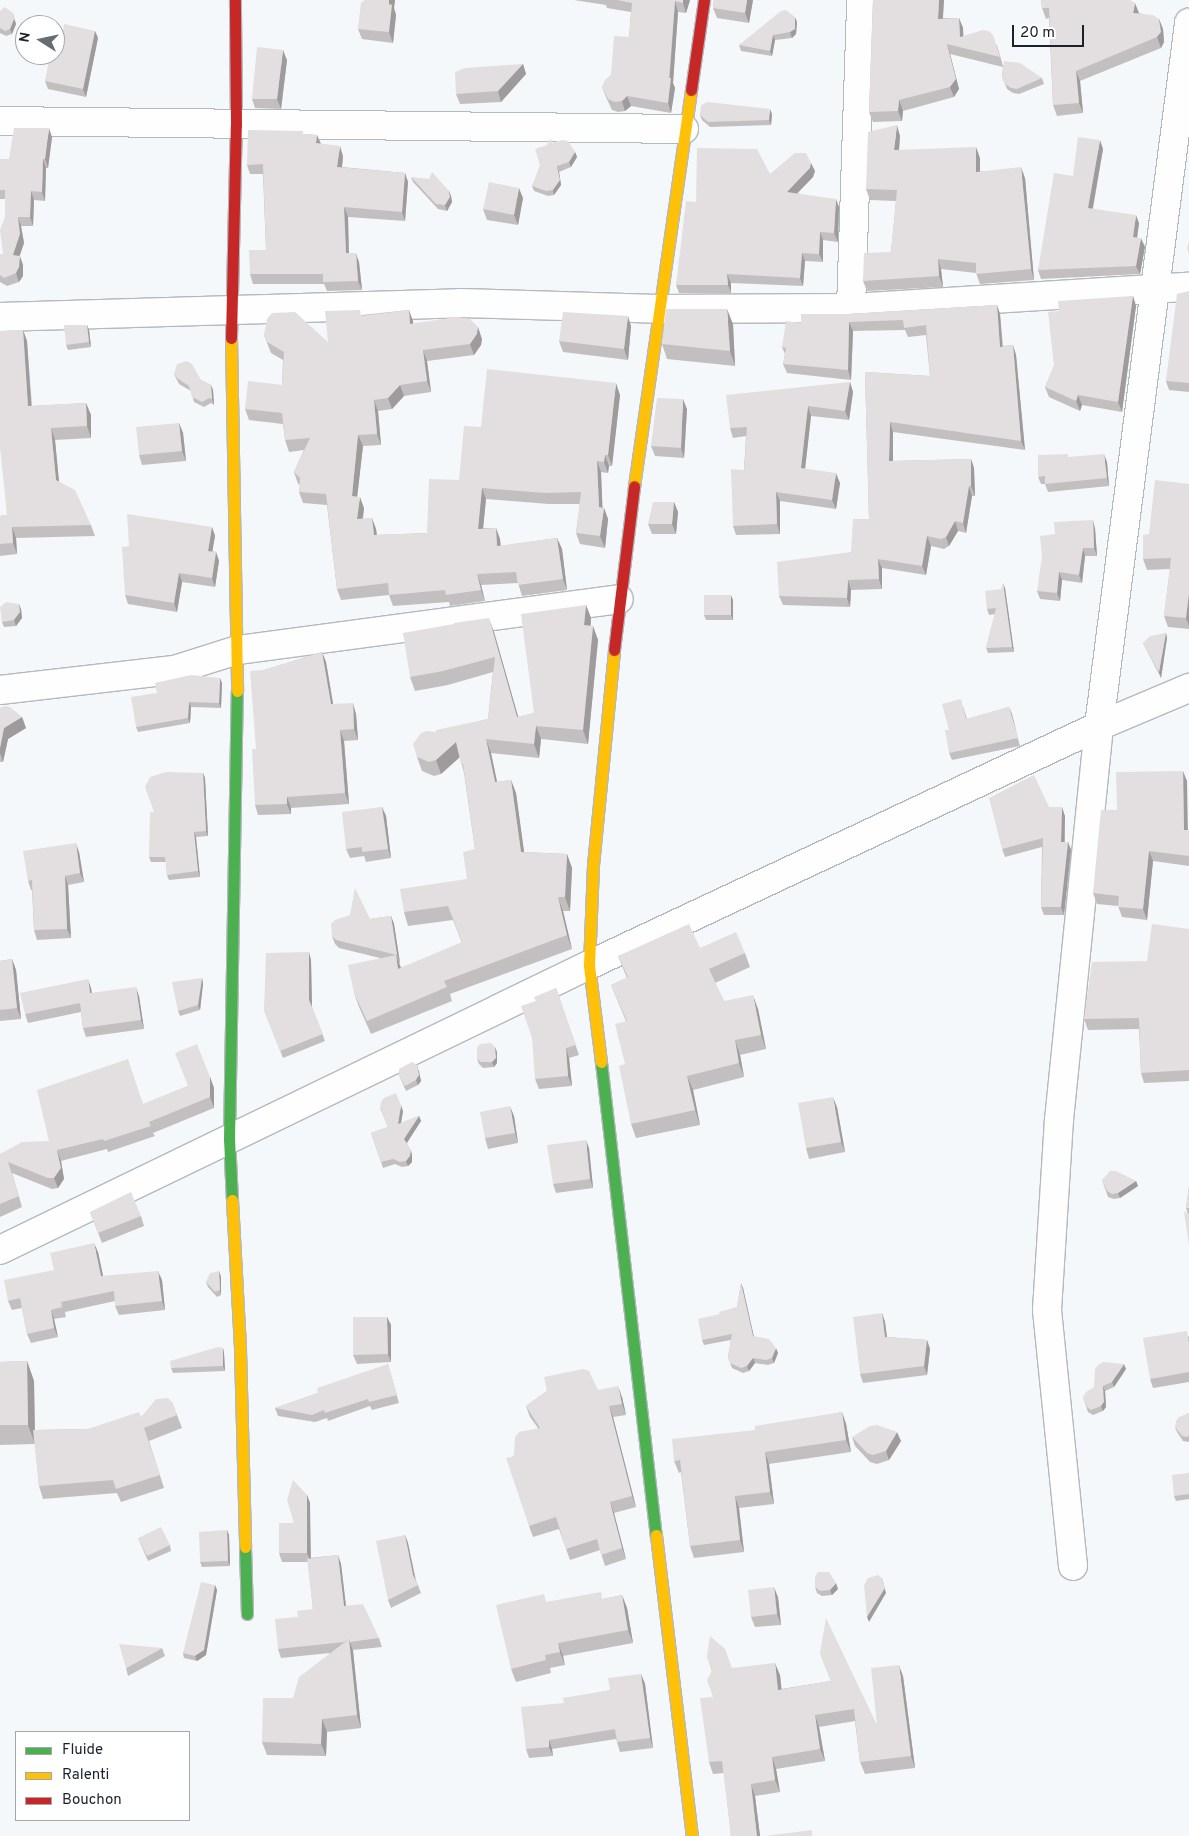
<!DOCTYPE html>
<style>
body{margin:0}
#map{position:relative;width:1189px;height:1836px;overflow:hidden;background:#f5f8fa;font-family:Overpass,sans-serif}
div>[style]{position:absolute}
.roads{filter:drop-shadow(1px 0 #b4b9be) drop-shadow(-1px 0 #b4b9be) drop-shadow(0 1px #b4b9be) drop-shadow(0 -1px #b4b9be)}
.street>*{height:28px;margin:-14px;padding:0 14px;transform-origin:14px;border-radius:14px;background:#fefefe}
.fast>*{height:11px;margin:-5.5px;padding:0 5.5px;transform-origin:5.5px;border-radius:5.5px;background:#4caf50}
.slow>*{height:11px;margin:-5.5px;padding:0 5.5px;transform-origin:5.5px;border-radius:5.5px;background:#ffc107}
.jam>*{height:11px;margin:-5.5px;padding:0 5.5px;transform-origin:5.5px;border-radius:5.5px;background:#c62828}
.wall>*{inset:0;background:#c3bfc0}
.shaded-wall>*{inset:0;background:#9f9b9c}
.building>*{inset:0;background:#e3dedf}
span{translate:-50% -50%;white-space:nowrap;text-align:center;line-height:1.15;-webkit-text-stroke:5px #fff;paint-order:stroke}
.legend{position:absolute;left:15px;top:1731px;width:175px;height:90px;box-sizing:border-box;background:#fff;border:1px solid #a3a7aa;margin:0;padding:6px 9px;list-style:none;font-size:15px;color:#1a232b}
.legend li{display:flex;align-items:center;gap:10px;height:25px}
.legend b{width:25px;border:1px solid #a3a7aa}
.north{position:absolute;left:15px;top:15px;width:50px;height:50px;box-sizing:border-box;background:#fff;border:1px solid #a3a7aa;border-radius:50%;rotate:280deg;font-size:14px;font-weight:700;line-height:20px;text-align:center;color:#1a232b}
.north::after{content:'';display:block;margin:auto;width:18px;height:22px;background:#676e73;clip-path:polygon(50% 0,100% 100%,50% 72%,0 100%)}
.scale{position:absolute;left:1012px;top:25px;width:72px;height:22px;box-sizing:border-box;border:2px solid #1a232b;border-top:0;padding-left:6px;font-size:15px;line-height:18px;white-space:nowrap;color:#1a232b;-webkit-text-stroke:4px #fff;paint-order:stroke}
</style>
<div id="map">
<div class="roads">
<div class="street">
<i style="left:0;top:121px;width:684px;rotate:0.67deg"></i>
<i style="left:851px;top:308px;width:308px;rotate:-88.1deg"></i>
<i style="left:0;top:317px;width:460px;rotate:-1.7deg"></i>
<i style="left:460px;top:303px;width:198px;rotate:1.7deg"></i>
<i style="left:658px;top:309px;width:193px;rotate:-0.3deg"></i>
<i style="left:851px;top:308px;width:339px;rotate:-3.6deg"></i>
<i style="left:0;top:690px;width:175px;rotate:-6.6deg"></i>
<i style="left:174px;top:670px;width:67px;rotate:-17.4deg"></i>
<i style="left:238px;top:650px;width:384px;rotate:-7.6deg"></i>
<i style="left:0;top:1250px;width:654px;rotate:-25.82deg"></i>
<i style="left:589px;top:965px;width:563px;rotate:-25.11deg"></i>
<i style="left:1099px;top:726px;width:98px;rotate:-22.9deg"></i>
<i style="left:1073px;top:1566px;width:257px;rotate:-95.8deg"></i>
<i style="left:1047px;top:1310px;width:190px;rotate:-86.4deg"></i>
<i style="left:1059px;top:1120px;width:396px;rotate:-84.2deg"></i>
<i style="left:1099px;top:726px;width:709px;rotate:-82.7deg"></i>
</div>
<div class="fast">
<i style="left:601px;top:1062px;width:476px;rotate:83.4deg"></i>
<i style="left:232px;top:1200px;width:61px;rotate:-92.8deg"></i>
<i style="left:229px;top:1139px;width:448px;rotate:-89deg"></i>
<i style="left:245px;top:1547px;width:67px;rotate:88.3deg"></i>
</div>
<div class="slow">
<i style="left:231px;top:338px;width:353px;rotate:89deg"></i>
<i style="left:634px;top:486px;width:400px;rotate:-81.8deg"></i>
<i style="left:601px;top:1062px;width:98px;rotate:-97.1deg"></i>
<i style="left:589px;top:965px;width:100px;rotate:-87.7deg"></i>
<i style="left:593px;top:865px;width:216px;rotate:-84.4deg"></i>
<i style="left:232px;top:1200px;width:150px;rotate:86.9deg"></i>
<i style="left:240px;top:1350px;width:197px;rotate:88.5deg"></i>
<i style="left:656px;top:1535px;width:303px;rotate:83.2deg"></i>
</div>
<div class="jam">
<i style="left:691px;top:90px;width:91px;rotate:-81.8deg"></i>
<i style="left:231px;top:338px;width:213px;rotate:-88.7deg"></i>
<i style="left:236px;top:125px;width:125px;rotate:-90.5deg"></i>
<i style="left:614px;top:650px;width:165px;rotate:-83deg"></i>
</div>
</div>
<div class="wall">
<i style="clip-path:polygon(364px 0,395px 0,394px 8px,396px 15px,393px 43px,362px 39px,358px 29px)"></i>
<i style="clip-path:polygon(574px 0,690px 0,686px 13px,678px 12px,673px 83px,675px 88px,671px 113px,631px 106px,625px 111px,618px 112px,612px 110px,606px 97px,602px 87px,611px 75px,629px 37px,631px 12px,607px 8px,606px 5px)"></i>
<i style="clip-path:polygon(714px 0,753px 0,749px 23px,717px 18px,713px 8px)"></i>
<i style="clip-path:polygon(873px 0,944px 0,943px 18px,959px 18px,963px 28px,963px 36px,997px 45px,1003px 66px,1042px 78px,1044px 84px,1019px 94px,1013px 93px,1007px 89px,1002px 77px,1003px 67px,950px 54px,959px 89px,954px 97px,903px 111px,902px 121px,873px 122px,869px 112px)"></i>
<i style="clip-path:polygon(1041px 0,1139px 13px,1159px 19px,1163px 29px,1164px 42px,1161px 48px,1080px 81px,1083px 113px,1057px 116px,1053px 105px,1049px 18px,1046px 19px,1042px 8px)"></i>
<i style="clip-path:polygon(0 11px,13px 13px,16px 24px,12px 34px,6px 36px,0 33px)"></i>
<i style="clip-path:polygon(797px 22px,796px 34px,792px 38px,775px 40px,772px 56px,741px 51px,739px 45px)"></i>
<i style="clip-path:polygon(95px 31px,98px 38px,86px 97px,48px 89px,45px 81px,62px 39px)"></i>
<i style="clip-path:polygon(287px 60px,281px 109px,255px 108px,252px 99px)"></i>
<i style="clip-path:polygon(523px 64px,526px 74px,501px 102px,460px 104px,456px 94px)"></i>
<i style="clip-path:polygon(772px 114px,771px 125px,710px 127px,702px 120px,700px 115px)"></i>
<i style="clip-path:polygon(304px 134px,317px 135px,320px 144px,343px 156px,342px 167px,405px 173px,408px 182px,405px 221px,348px 217px,349px 253px,359px 262px,362px 290px,327px 291px,324px 284px,253px 284px,250px 274px,266px 250px,263px 174px,250px 174px,247px 165px)"></i>
<i style="clip-path:polygon(900px 136px,899px 150px,980px 158px,980px 171px,1025px 178px,1034px 280px,980px 284px,976px 273px,941px 269px,943px 287px,867px 291px,863px 281px,891px 252px,896px 201px,870px 200px,866px 189px)"></i>
<i style="clip-path:polygon(52px 137px,48px 168px,46px 168px,45px 201px,34px 200px,33px 226px,21px 226px,24px 243px,19px 256px,23px 265px,23px 276px,19px 282px,7px 286px,0 282px,0 254px,3px 254px,5px 217px,5px 199px,0 199px,0 159px,9px 159px)"></i>
<i style="clip-path:polygon(553px 143px,575px 152px,577px 157px,571px 167px,559px 172px,561px 185px,554px 195px,548px 196px,534px 191px,532px 186px)"></i>
<i style="clip-path:polygon(1103px 149px,1093px 209px,1139px 223px,1137px 238px,1145px 247px,1140px 274px,1041px 279px,1038px 270px,1073px 176px)"></i>
<i style="clip-path:polygon(815px 171px,813px 177px,797px 193px,839px 207px,838px 242px,823px 240px,823px 262px,805px 261px,803px 286px,731px 283px,731px 293px,679px 293px,676px 285px,696px 202px)"></i>
<i style="clip-path:polygon(411px 177px,449px 191px,451px 196px,452px 202px,447px 211px,438px 209px,413px 182px)"></i>
<i style="clip-path:polygon(523px 198px,518px 225px,487px 220px,483px 209px)"></i>
<i style="clip-path:polygon(1189px 291px,1189px 392px,1169px 390px,1166px 381px)"></i>
<i style="clip-path:polygon(1133px 296px,1136px 306px,1122px 412px,1082px 405px,1080px 411px,1049px 397px,1045px 387px,1054px 366px,1059px 311px)"></i>
<i style="clip-path:polygon(997px 305px,1000px 314px,1003px 346px,1013px 345px,1016px 355px,1025px 450px,893px 432px,893px 461px,971px 459px,974px 468px,975px 496px,972px 496px,966px 533px,958px 531px,949px 546px,944px 549px,931px 546px,926px 575px,882px 568px,882px 589px,851px 590px,850px 607px,783px 605px,779px 596px,851px 552px,869px 519px,865px 372px,930px 376px,926px 335px,908px 337px,905px 330px,853px 331px,851px 380px,787px 373px,783px 364px,785px 354px,782px 347px,801px 323px,848px 314px)"></i>
<i style="clip-path:polygon(409px 310px,413px 324px,482px 339px,481px 345px,474px 355px,427px 361px,431px 392px,404px 396px,392px 409px,378px 411px,381px 445px,363px 446px,357px 497px,364px 508px,363px 519px,372px 518px,376px 529px,377px 535px,427px 533px,459px 480px,481px 427px,620px 395px,612px 466px,609px 466px,608px 473px,601px 472px,602px 507px,604px 508px,608px 519px,605px 548px,580px 544px,576px 533px,580px 504px,549px 504px,486px 499px,483px 528px,496px 528px,500px 539px,501px 546px,557px 538px,562px 549px,567px 590px,522px 596px,518px 583px,481px 585px,485px 601px,450px 606px,449px 602px,393px 606px,389px 595px,341px 600px,337px 589px,327px 505px,303px 503px,299px 492px,300px 485px,298px 484px,294px 472px,304px 450px,289px 452px,285px 440px,283px 424px,249px 420px,245px 409px,282px 385px,283px 360px,271px 353px,264px 335px,328px 342px,362px 315px)"></i>
<i style="clip-path:polygon(733px 324px,735px 366px,667px 359px,662px 344px)"></i>
<i style="clip-path:polygon(87px 325px,89px 330px,91px 347px,68px 350px,66px 345px)"></i>
<i style="clip-path:polygon(631px 326px,628px 360px,563px 352px,559px 341px)"></i>
<i style="clip-path:polygon(23px 330px,27px 341px,32px 406px,86px 403px,91px 415px,91px 438px,55px 440px,59px 482px,91px 525px,95px 536px,16px 538px,17px 554px,0 556px,0 516px,7px 515px)"></i>
<i style="clip-path:polygon(174px 374px,201px 380px,211px 385px,213px 390px,214px 405px,211px 403px,204px 407px,194px 402px,191px 391px,179px 384px)"></i>
<i style="clip-path:polygon(850px 382px,853px 392px,849px 420px,811px 416px,805px 469px,840px 483px,836px 509px,780px 501px,780px 534px,736px 535px,733px 526px,744px 470px,746px 436px,733px 438px,730px 428px)"></i>
<i style="clip-path:polygon(687px 409px,684px 458px,655px 456px,651px 446px)"></i>
<i style="clip-path:polygon(179px 423px,183px 433px,186px 461px,142px 465px,139px 455px)"></i>
<i style="clip-path:polygon(1069px 457px,1107px 462px,1109px 486px,1048px 492px,1045px 484px,1041px 484px,1038px 477px)"></i>
<i style="clip-path:polygon(1189px 484px,1189px 629px,1168px 627px,1164px 616px,1170px 569px,1147px 570px,1143px 559px,1149px 534px)"></i>
<i style="clip-path:polygon(674px 502px,678px 512px,676px 534px,652px 534px,648px 524px)"></i>
<i style="clip-path:polygon(212px 527px,215px 536px,212px 551px,216px 552px,219px 561px,215px 587px,182px 582px,177px 612px,128px 604px,125px 595px,129px 546px)"></i>
<i style="clip-path:polygon(1095px 528px,1097px 556px,1085px 556px,1082px 583px,1062px 580px,1060px 601px,1040px 599px,1037px 591px)"></i>
<i style="clip-path:polygon(1005px 588px,1014px 652px,988px 653px,986px 648px,995px 614px,989px 615px,987px 609px)"></i>
<i style="clip-path:polygon(733px 600px,733px 620px,706px 620px,704px 615px)"></i>
<i style="clip-path:polygon(586px 605px,591px 618px,591px 626px,593px 626px,598px 640px,588px 744px,541px 739px,539px 758px,491px 753px,497px 782px,511px 780px,516px 793px,524px 852px,567px 854px,572px 868px,570px 911px,563px 911px,572px 949px,450px 994px,452px 1001px,371px 1034px,359px 1007px,354px 993px,380px 958px,339px 948px,335px 944px,332px 936px,370px 919px,391px 916px,394px 924px,400px 963px,399px 963px,401px 968px,462px 943px,453px 920px,408px 926px,404px 912px,467px 879px,475px 849px,464px 773px,460px 757px,441px 774px,434px 776px,422px 771px,417px 757px,436px 732px,488px 719px,493px 672px,448px 685px,415px 691px,410px 677px,494px 632px,518px 717px,534px 713px)"></i>
<i style="clip-path:polygon(21px 609px,22px 618px,16px 626px,4px 627px,2px 622px)"></i>
<i style="clip-path:polygon(1166px 633px,1167px 638px,1161px 678px,1143px 643px)"></i>
<i style="clip-path:polygon(322px 652px,326px 662px,333px 704px,356px 714px,358px 740px,344px 741px,349px 804px,291px 808px,291px 814px,258px 815px,255px 805px,256px 749px,264px 670px)"></i>
<i style="clip-path:polygon(222px 683px,221px 708px,191px 707px,190px 723px,138px 732px,136px 727px)"></i>
<i style="clip-path:polygon(963px 706px,967px 719px,1009px 707px,1020px 746px,952px 760px,949px 753px,949px 730px)"></i>
<i style="clip-path:polygon(0 708px,22px 717px,26px 728px,8px 739px,3px 762px,0 762px)"></i>
<i style="clip-path:polygon(203px 773px,205px 778px,208px 836px,196px 837px,200px 877px,169px 880px,167px 875px,166px 862px,151px 862px,149px 857px,154px 812px)"></i>
<i style="clip-path:polygon(1187px 781px,1187px 830px,1189px 830px,1189px 866px,1153px 861px,1147px 920px,1122px 917px,1118px 906px,1097px 904px,1093px 893px,1117px 810px)"></i>
<i style="clip-path:polygon(382px 807px,386px 816px,391px 858px,366px 862px,364px 856px,350px 858px,346px 849px)"></i>
<i style="clip-path:polygon(1049px 807px,1065px 816px,1065px 842px,1068px 842px,1071px 850px,1064px 915px,1044px 915px,1041px 907px,1042px 847px,1005px 857px,1002px 849px)"></i>
<i style="clip-path:polygon(79px 852px,84px 882px,68px 885px,71px 938px,37px 940px,34px 930px,32px 890px,31px 890px,28px 881px)"></i>
<i style="clip-path:polygon(1189px 929px,1189px 1081px,1144px 1083px,1141px 1073px,1139px 1029px,1088px 1030px,1084px 1019px,1147px 961px)"></i>
<i style="clip-path:polygon(700px 948px,745px 953px,750px 967px,715px 983px,724px 1001px,758px 1009px,766px 1049px,740px 1055px,744px 1077px,693px 1090px,700px 1125px,636px 1138px,631px 1124px,625px 1064px,626px 1021px,611px 985px,627px 978px,618px 956px)"></i>
<i style="clip-path:polygon(12px 959px,16px 970px,21px 1019px,0 1021px,0 961px)"></i>
<i style="clip-path:polygon(311px 960px,312px 1007px,325px 1041px,283px 1058px,264px 1010px)"></i>
<i style="clip-path:polygon(202px 978px,203px 984px,200px 1010px,180px 1016px,178px 1011px)"></i>
<i style="clip-path:polygon(91px 988px,92px 993px,139px 996px,144px 1029px,86px 1037px,83px 1028px,81px 1012px,28px 1023px,25px 1014px)"></i>
<i style="clip-path:polygon(556px 988px,579px 1055px,569px 1058px,572px 1086px,539px 1089px,535px 1079px,536px 1001px)"></i>
<i style="clip-path:polygon(497px 1052px,497px 1063px,494px 1067px,483px 1068px,479px 1064px,477px 1059px)"></i>
<i style="clip-path:polygon(419px 1070px,421px 1081px,418px 1085px,406px 1091px,399px 1075px)"></i>
<i style="clip-path:polygon(210px 1077px,214px 1088px,214px 1108px,153px 1133px,155px 1136px,108px 1152px,107px 1149px,61px 1161px,64px 1179px,58px 1188px,52px 1189px,12px 1173px,22px 1207px,0 1217px,0 1154px,49px 1141px,144px 1104px)"></i>
<i style="clip-path:polygon(837px 1107px,845px 1152px,809px 1159px,806px 1148px)"></i>
<i style="clip-path:polygon(380px 1108px,403px 1111px,401px 1123px,419px 1116px,421px 1121px,407px 1143px,412px 1155px,412px 1162px,408px 1166px,402px 1167px,395px 1164px,383px 1168px,371px 1133px,388px 1127px)"></i>
<i style="clip-path:polygon(514px 1116px,518px 1143px,488px 1149px,485px 1138px)"></i>
<i style="clip-path:polygon(589px 1148px,593px 1188px,556px 1193px,553px 1184px)"></i>
<i style="clip-path:polygon(1102px 1180px,1136px 1181px,1138px 1186px,1120px 1198px,1114px 1199px,1108px 1197px)"></i>
<i style="clip-path:polygon(1189px 1186px,1189px 1246px,1188px 1214px,1186px 1208px)"></i>
<i style="clip-path:polygon(90px 1212px,141px 1216px,144px 1226px,102px 1243px)"></i>
<i style="clip-path:polygon(98px 1252px,103px 1276px,162px 1280px,165px 1310px,119px 1315px,115px 1306px,115px 1301px,65px 1312px,66px 1317px,54px 1319px,58px 1337px,31px 1343px,27px 1334px,22px 1308px,12px 1310px,8px 1301px,54px 1270px)"></i>
<i style="clip-path:polygon(219px 1271px,221px 1277px,221px 1295px,217px 1297px,208px 1287px,206px 1282px)"></i>
<i style="clip-path:polygon(741px 1283px,743px 1288px,754px 1337px,778px 1353px,774px 1363px,768px 1365px,755px 1363px,749px 1371px,743px 1373px,732px 1368px,728px 1357px,731px 1340px,704px 1345px,702px 1340px,720px 1314px,737px 1307px)"></i>
<i style="clip-path:polygon(882px 1313px,885px 1322px,887px 1337px,927px 1340px,930px 1349px,927px 1375px,863px 1383px,860px 1374px)"></i>
<i style="clip-path:polygon(387px 1317px,391px 1325px,391px 1362px,357px 1364px,353px 1355px)"></i>
<i style="clip-path:polygon(1189px 1336px,1189px 1382px,1153px 1388px,1150px 1379px)"></i>
<i style="clip-path:polygon(223px 1348px,224px 1353px,225px 1371px,173px 1373px,171px 1368px)"></i>
<i style="clip-path:polygon(27px 1361px,34px 1381px,35px 1430px,88px 1429px,141px 1417px,172px 1402px,182px 1428px,149px 1441px,164px 1488px,121px 1502px,117px 1493px,43px 1499px,39px 1486px,35px 1444px,0 1445px,0 1362px)"></i>
<i style="clip-path:polygon(388px 1364px,399px 1403px,372px 1410px,370px 1406px,328px 1421px,327px 1418px,315px 1422px,278px 1416px,275px 1408px,318px 1393px)"></i>
<i style="clip-path:polygon(1126px 1369px,1114px 1387px,1105px 1391px,1106px 1407px,1103px 1411px,1093px 1415px,1088px 1412px,1083px 1397px)"></i>
<i style="clip-path:polygon(598px 1390px,622px 1397px,626px 1415px,613px 1417px,636px 1507px,614px 1513px,626px 1559px,605px 1566px,600px 1550px,570px 1560px,559px 1529px,533px 1537px,529px 1526px,514px 1456px,538px 1428px,530px 1417px,526px 1406px,547px 1391px)"></i>
<i style="clip-path:polygon(842px 1412px,846px 1424px,851px 1452px,769px 1464px,774px 1504px,739px 1508px,744px 1552px,694px 1558px,690px 1546px,681px 1472px,679px 1473px,674px 1461px,755px 1430px)"></i>
<i style="clip-path:polygon(1189px 1413px,1189px 1442px,1183px 1441px,1177px 1432px,1175px 1427px)"></i>
<i style="clip-path:polygon(852px 1437px,901px 1441px,889px 1460px,877px 1464px,870px 1462px,855px 1446px)"></i>
<i style="clip-path:polygon(1189px 1473px,1189px 1499px,1176px 1501px,1174px 1496px)"></i>
<i style="clip-path:polygon(307px 1495px,310px 1503px,310px 1558px,338px 1555px,341px 1564px,346px 1606px,379px 1638px,382px 1647px,353px 1650px,361px 1728px,327px 1732px,326px 1756px,267px 1755px,262px 1742px,293px 1698px,330px 1653px,281px 1658px,278px 1649px,298px 1617px,313px 1609px,308px 1562px,282px 1562px,279px 1553px)"></i>
<i style="clip-path:polygon(227px 1530px,229px 1535px,230px 1566px,202px 1567px,200px 1562px)"></i>
<i style="clip-path:polygon(405px 1535px,408px 1543px,416px 1580px,421px 1593px,391px 1608px,388px 1600px)"></i>
<i style="clip-path:polygon(138px 1538px,170px 1545px,171px 1551px,148px 1561px)"></i>
<i style="clip-path:polygon(215px 1585px,217px 1590px,206px 1655px,197px 1661px,184px 1658px,183px 1653px)"></i>
<i style="clip-path:polygon(815px 1587px,838px 1589px,832px 1595px,822px 1596px,817px 1593px)"></i>
<i style="clip-path:polygon(622px 1595px,627px 1608px,633px 1643px,563px 1656px,565px 1665px,550px 1668px,551px 1673px,516px 1682px,511px 1669px,547px 1602px,603px 1599px)"></i>
<i style="clip-path:polygon(778px 1597px,781px 1625px,755px 1627px,751px 1617px)"></i>
<i style="clip-path:polygon(162px 1648px,165px 1656px,128px 1676px,126px 1668px)"></i>
<i style="clip-path:polygon(820px 1653px,877px 1725px,903px 1676px,915px 1768px,865px 1774px,860px 1762px,855px 1721px,819px 1727px,825px 1761px,776px 1769px,780px 1792px,755px 1796px,760px 1836px,731px 1836px,724px 1773px,713px 1774px,709px 1762px,713px 1697px,712px 1671px,707px 1656px,732px 1668px,780px 1675px,781px 1689px,831px 1681px)"></i>
<i style="clip-path:polygon(641px 1674px,645px 1684px,653px 1748px,620px 1752px,616px 1739px,552px 1749px,553px 1756px,529px 1758px,526px 1749px,564px 1703px,610px 1690px)"></i>
</div>
<div class="shaded-wall">
<i style="clip-path:polygon(389px 0,395px 0,394px 8px,396px 15px,393px 43px,389px 32px)"></i>
<i style="clip-path:polygon(683px 0,690px 0,686px 13px,683px 3px)"></i>
<i style="clip-path:polygon(747px 0,753px 0,749px 23px,745px 13px)"></i>
<i style="clip-path:polygon(939px 0,944px 0,942px 29px,938px 19px)"></i>
<i style="clip-path:polygon(675px 1px,678px 12px,673px 83px,675px 88px,671px 113px,668px 103px)"></i>
<i style="clip-path:polygon(1135px 3px,1139px 13px,1133px 13px)"></i>
<i style="clip-path:polygon(795px 17px,797px 22px,796px 34px,792px 38px,790px 32px)"></i>
<i style="clip-path:polygon(959px 18px,963px 28px,964px 47px,960px 37px)"></i>
<i style="clip-path:polygon(14px 19px,16px 24px,12px 34px,10px 29px)"></i>
<i style="clip-path:polygon(1159px 19px,1163px 29px,1164px 42px,1161px 48px,1157px 37px)"></i>
<i style="clip-path:polygon(95px 31px,98px 38px,86px 97px,83px 89px)"></i>
<i style="clip-path:polygon(773px 35px,775px 40px,772px 56px,770px 51px)"></i>
<i style="clip-path:polygon(947px 44px,950px 54px,959px 89px,954px 97px,950px 87px)"></i>
<i style="clip-path:polygon(283px 50px,287px 60px,281px 109px,277px 99px)"></i>
<i style="clip-path:polygon(523px 64px,526px 74px,501px 102px,498px 91px)"></i>
<i style="clip-path:polygon(1076px 71px,1080px 81px,1083px 113px,1079px 103px)"></i>
<i style="clip-path:polygon(627px 96px,631px 106px,625px 111px,622px 101px)"></i>
<i style="clip-path:polygon(899px 100px,903px 111px,902px 121px,898px 111px)"></i>
<i style="clip-path:polygon(770px 109px,772px 114px,771px 125px,769px 120px)"></i>
<i style="clip-path:polygon(897px 125px,900px 136px,898px 161px,894px 150px)"></i>
<i style="clip-path:polygon(49px 128px,52px 137px,48px 168px,45px 159px)"></i>
<i style="clip-path:polygon(317px 135px,321px 144px,316px 143px)"></i>
<i style="clip-path:polygon(1100px 140px,1103px 149px,1091px 217px,1088px 208px)"></i>
<i style="clip-path:polygon(340px 146px,343px 156px,341px 177px,337px 167px)"></i>
<i style="clip-path:polygon(976px 147px,980px 158px,980px 182px,976px 172px)"></i>
<i style="clip-path:polygon(575px 152px,577px 157px,571px 167px,569px 162px)"></i>
<i style="clip-path:polygon(43px 159px,46px 168px,45px 201px,42px 192px)"></i>
<i style="clip-path:polygon(811px 163px,815px 171px,813px 177px,790px 201px,787px 192px)"></i>
<i style="clip-path:polygon(557px 166px,559px 172px,561px 185px,554px 195px,553px 190px)"></i>
<i style="clip-path:polygon(1021px 167px,1025px 178px,1034px 280px,1031px 269px)"></i>
<i style="clip-path:polygon(405px 173px,408px 182px,405px 221px,402px 212px)"></i>
<i style="clip-path:polygon(519px 188px,523px 198px,518px 225px,514px 215px)"></i>
<i style="clip-path:polygon(31px 191px,34px 200px,33px 226px,30px 217px)"></i>
<i style="clip-path:polygon(449px 191px,451px 196px,452px 202px,447px 211px,445px 205px)"></i>
<i style="clip-path:polygon(836px 199px,839px 207px,838px 242px,834px 233px)"></i>
<i style="clip-path:polygon(344px 207px,348px 217px,349px 263px,346px 253px)"></i>
<i style="clip-path:polygon(1136px 215px,1139px 223px,1136px 246px,1133px 237px)"></i>
<i style="clip-path:polygon(18px 217px,21px 226px,24px 243px,17px 264px,13px 255px)"></i>
<i style="clip-path:polygon(820px 232px,823px 240px,823px 262px,819px 254px)"></i>
<i style="clip-path:polygon(1141px 238px,1145px 247px,1140px 274px,1136px 266px)"></i>
<i style="clip-path:polygon(356px 253px,359px 262px,362px 290px,358px 281px)"></i>
<i style="clip-path:polygon(802px 253px,805px 261px,803px 286px,800px 278px)"></i>
<i style="clip-path:polygon(20px 256px,23px 265px,23px 276px,19px 282px,16px 273px)"></i>
<i style="clip-path:polygon(938px 259px,941px 269px,943px 287px,939px 276px)"></i>
<i style="clip-path:polygon(727px 274px,731px 283px,731px 293px,728px 285px)"></i>
<i style="clip-path:polygon(1133px 296px,1136px 306px,1122px 412px,1118px 402px)"></i>
<i style="clip-path:polygon(997px 305px,1000px 314px,1003px 356px,1000px 347px)"></i>
<i style="clip-path:polygon(727px 309px,733px 324px,735px 366px,730px 351px)"></i>
<i style="clip-path:polygon(409px 310px,413px 321px,414px 336px,410px 324px)"></i>
<i style="clip-path:polygon(628px 316px,631px 326px,628px 360px,624px 349px)"></i>
<i style="clip-path:polygon(849px 322px,853px 331px,851px 380px,848px 370px)"></i>
<i style="clip-path:polygon(87px 325px,89px 330px,91px 347px,89px 342px)"></i>
<i style="clip-path:polygon(478px 327px,482px 339px,481px 345px,474px 355px,470px 344px)"></i>
<i style="clip-path:polygon(23px 330px,27px 341px,32px 417px,28px 406px)"></i>
<i style="clip-path:polygon(1013px 345px,1016px 355px,1025px 450px,1021px 441px)"></i>
<i style="clip-path:polygon(423px 350px,427px 361px,431px 392px,427px 381px)"></i>
<i style="clip-path:polygon(850px 382px,853px 392px,849px 420px,845px 411px)"></i>
<i style="clip-path:polygon(616px 383px,620px 395px,612px 466px,608px 455px)"></i>
<i style="clip-path:polygon(211px 385px,213px 390px,214px 405px,212px 399px)"></i>
<i style="clip-path:polygon(400px 385px,404px 396px,392px 409px,388px 398px)"></i>
<i style="clip-path:polygon(1078px 395px,1082px 405px,1080px 411px,1076px 401px)"></i>
<i style="clip-path:polygon(683px 399px,687px 409px,684px 458px,681px 448px)"></i>
<i style="clip-path:polygon(374px 400px,378px 411px,381px 445px,377px 434px)"></i>
<i style="clip-path:polygon(86px 403px,91px 415px,91px 438px,87px 426px)"></i>
<i style="clip-path:polygon(808px 406px,811px 416px,804px 478px,801px 468px)"></i>
<i style="clip-path:polygon(890px 422px,893px 432px,893px 471px,889px 461px)"></i>
<i style="clip-path:polygon(179px 423px,183px 433px,186px 461px,182px 451px)"></i>
<i style="clip-path:polygon(51px 428px,55px 440px,60px 492px,56px 480px)"></i>
<i style="clip-path:polygon(358px 435px,363px 446px,356px 507px,352px 496px)"></i>
<i style="clip-path:polygon(1104px 454px,1107px 462px,1109px 486px,1107px 478px)"></i>
<i style="clip-path:polygon(605px 455px,609px 466px,608px 473px,604px 462px)"></i>
<i style="clip-path:polygon(971px 459px,974px 468px,975px 496px,971px 486px)"></i>
<i style="clip-path:polygon(597px 461px,601px 472px,603px 518px,599px 507px)"></i>
<i style="clip-path:polygon(836px 473px,840px 483px,836px 509px,832px 500px)"></i>
<i style="clip-path:polygon(969px 486px,972px 496px,966px 533px,963px 523px)"></i>
<i style="clip-path:polygon(482px 488px,486px 499px,482px 540px,478px 529px)"></i>
<i style="clip-path:polygon(776px 492px,780px 501px,780px 534px,777px 524px)"></i>
<i style="clip-path:polygon(360px 497px,364px 508px,361px 531px,357px 519px)"></i>
<i style="clip-path:polygon(674px 502px,678px 512px,676px 534px,672px 524px)"></i>
<i style="clip-path:polygon(604px 508px,608px 519px,605px 548px,600px 536px)"></i>
<i style="clip-path:polygon(372px 518px,376px 529px,378px 547px,374px 535px)"></i>
<i style="clip-path:polygon(1093px 520px,1095px 528px,1097px 556px,1094px 548px)"></i>
<i style="clip-path:polygon(955px 521px,958px 531px,949px 546px,946px 537px)"></i>
<i style="clip-path:polygon(12px 527px,16px 538px,17px 554px,13px 543px)"></i>
<i style="clip-path:polygon(212px 527px,215px 536px,211px 560px,208px 551px)"></i>
<i style="clip-path:polygon(496px 528px,500px 539px,501px 557px,497px 546px)"></i>
<i style="clip-path:polygon(927px 536px,931px 546px,926px 575px,922px 566px)"></i>
<i style="clip-path:polygon(557px 538px,562px 549px,567px 590px,563px 579px)"></i>
<i style="clip-path:polygon(1083px 548px,1085px 556px,1082px 583px,1079px 575px)"></i>
<i style="clip-path:polygon(216px 552px,219px 561px,215px 587px,212px 578px)"></i>
<i style="clip-path:polygon(878px 559px,882px 568px,882px 589px,879px 579px)"></i>
<i style="clip-path:polygon(1059px 572px,1062px 580px,1060px 601px,1057px 593px)"></i>
<i style="clip-path:polygon(179px 573px,182px 582px,177px 612px,174px 603px)"></i>
<i style="clip-path:polygon(477px 574px,481px 585px,485px 601px,481px 590px)"></i>
<i style="clip-path:polygon(848px 580px,851px 590px,850px 607px,847px 598px)"></i>
<i style="clip-path:polygon(1003px 583px,1005px 588px,1014px 652px,1012px 647px)"></i>
<i style="clip-path:polygon(1189px 593px,1189px 626px,1186px 618px)"></i>
<i style="clip-path:polygon(731px 595px,733px 600px,733px 620px,731px 615px)"></i>
<i style="clip-path:polygon(19px 604px,21px 609px,22px 618px,16px 626px,14px 620px)"></i>
<i style="clip-path:polygon(586px 605px,591px 618px,589px 639px,584px 625px)"></i>
<i style="clip-path:polygon(489px 618px,494px 632px,522px 730px,517px 717px)"></i>
<i style="clip-path:polygon(593px 626px,598px 640px,588px 744px,583px 730px)"></i>
<i style="clip-path:polygon(1166px 633px,1167px 638px,1161px 678px,1159px 672px)"></i>
<i style="clip-path:polygon(322px 652px,326px 662px,335px 715px,331px 704px)"></i>
<i style="clip-path:polygon(220px 678px,222px 683px,221px 708px,219px 703px)"></i>
<i style="clip-path:polygon(189px 702px,191px 707px,190px 723px,188px 718px)"></i>
<i style="clip-path:polygon(353px 703px,356px 714px,358px 740px,354px 729px)"></i>
<i style="clip-path:polygon(1009px 707px,1012px 714px,1020px 746px,1018px 738px)"></i>
<i style="clip-path:polygon(22px 717px,26px 728px,8px 739px,3px 762px,0 753px,0 748px,4px 728px)"></i>
<i style="clip-path:polygon(536px 726px,541px 739px,539px 758px,534px 744px)"></i>
<i style="clip-path:polygon(340px 730px,344px 741px,349px 804px,345px 793px)"></i>
<i style="clip-path:polygon(486px 739px,491px 753px,500px 796px,495px 782px)"></i>
<i style="clip-path:polygon(456px 742px,461px 756px,441px 774px,436px 760px)"></i>
<i style="clip-path:polygon(1183px 771px,1187px 781px,1188px 840px,1184px 830px)"></i>
<i style="clip-path:polygon(203px 773px,205px 778px,208px 836px,206px 831px)"></i>
<i style="clip-path:polygon(511px 780px,516px 793px,526px 866px,521px 852px)"></i>
<i style="clip-path:polygon(287px 797px,291px 808px,291px 814px,287px 804px)"></i>
<i style="clip-path:polygon(382px 807px,386px 816px,391px 858px,388px 849px)"></i>
<i style="clip-path:polygon(1062px 807px,1065px 816px,1064px 850px,1061px 842px)"></i>
<i style="clip-path:polygon(194px 832px,196px 837px,200px 877px,198px 871px)"></i>
<i style="clip-path:polygon(1068px 842px,1071px 850px,1064px 915px,1061px 907px)"></i>
<i style="clip-path:polygon(76px 843px,79px 852px,84px 882px,80px 873px)"></i>
<i style="clip-path:polygon(1149px 851px,1153px 861px,1147px 920px,1143px 909px)"></i>
<i style="clip-path:polygon(567px 854px,572px 868px,570px 911px,565px 897px)"></i>
<i style="clip-path:polygon(65px 876px,68px 885px,71px 938px,67px 929px)"></i>
<i style="clip-path:polygon(558px 897px,563px 911px,572px 949px,567px 935px)"></i>
<i style="clip-path:polygon(391px 916px,394px 924px,400px 963px,397px 955px)"></i>
<i style="clip-path:polygon(309px 952px,311px 960px,312px 1007px,309px 1000px)"></i>
<i style="clip-path:polygon(396px 955px,401px 968px,398px 969px)"></i>
<i style="clip-path:polygon(12px 959px,16px 970px,21px 1019px,17px 1008px)"></i>
<i style="clip-path:polygon(202px 978px,203px 984px,200px 1010px,198px 1005px)"></i>
<i style="clip-path:polygon(88px 979px,91px 988px,93px 1002px,90px 993px)"></i>
<i style="clip-path:polygon(136px 987px,139px 996px,144px 1029px,141px 1020px)"></i>
<i style="clip-path:polygon(753px 995px,758px 1009px,766px 1049px,761px 1035px)"></i>
<i style="clip-path:polygon(735px 1040px,740px 1055px,744px 1077px,739px 1063px)"></i>
<i style="clip-path:polygon(495px 1047px,497px 1052px,497px 1063px,494px 1067px,492px 1062px)"></i>
<i style="clip-path:polygon(566px 1048px,569px 1058px,572px 1086px,568px 1076px)"></i>
<i style="clip-path:polygon(417px 1065px,421px 1081px,418px 1085px,416px 1080px)"></i>
<i style="clip-path:polygon(687px 1076px,693px 1090px,700px 1125px,695px 1110px)"></i>
<i style="clip-path:polygon(210px 1077px,214px 1088px,214px 1108px,210px 1097px)"></i>
<i style="clip-path:polygon(833px 1097px,837px 1107px,845px 1152px,841px 1142px)"></i>
<i style="clip-path:polygon(401px 1105px,403px 1111px,400px 1129px,398px 1124px)"></i>
<i style="clip-path:polygon(510px 1106px,514px 1116px,518px 1143px,515px 1133px)"></i>
<i style="clip-path:polygon(419px 1116px,421px 1121px,406px 1144px,404px 1139px)"></i>
<i style="clip-path:polygon(586px 1140px,589px 1148px,593px 1188px,590px 1179px)"></i>
<i style="clip-path:polygon(57px 1150px,61px 1161px,64px 1179px,58px 1188px,54px 1178px)"></i>
<i style="clip-path:polygon(411px 1150px,412px 1155px,412px 1162px,408px 1166px,406px 1161px)"></i>
<i style="clip-path:polygon(1136px 1181px,1138px 1186px,1120px 1198px,1118px 1193px)"></i>
<i style="clip-path:polygon(94px 1243px,98px 1252px,105px 1285px,101px 1276px)"></i>
<i style="clip-path:polygon(158px 1271px,162px 1280px,165px 1310px,162px 1301px)"></i>
<i style="clip-path:polygon(219px 1271px,221px 1277px,221px 1295px,220px 1290px)"></i>
<i style="clip-path:polygon(741px 1283px,743px 1288px,755px 1342px,753px 1336px)"></i>
<i style="clip-path:polygon(51px 1310px,54px 1319px,58px 1337px,54px 1328px)"></i>
<i style="clip-path:polygon(882px 1313px,885px 1322px,888px 1346px,885px 1337px)"></i>
<i style="clip-path:polygon(387px 1317px,391px 1325px,391px 1362px,388px 1354px)"></i>
<i style="clip-path:polygon(927px 1340px,930px 1349px,927px 1375px,924px 1366px)"></i>
<i style="clip-path:polygon(223px 1348px,224px 1353px,225px 1371px,223px 1366px)"></i>
<i style="clip-path:polygon(776px 1348px,778px 1353px,774px 1363px,772px 1358px)"></i>
<i style="clip-path:polygon(753px 1358px,755px 1363px,749px 1371px,747px 1366px)"></i>
<i style="clip-path:polygon(27px 1361px,34px 1381px,35px 1444px,28px 1425px)"></i>
<i style="clip-path:polygon(1124px 1364px,1126px 1369px,1114px 1387px,1112px 1382px)"></i>
<i style="clip-path:polygon(618px 1386px,622px 1397px,626px 1415px,622px 1404px)"></i>
<i style="clip-path:polygon(1103px 1386px,1105px 1391px,1106px 1407px,1103px 1411px,1101px 1406px)"></i>
<i style="clip-path:polygon(609px 1406px,613px 1417px,636px 1507px,632px 1496px)"></i>
<i style="clip-path:polygon(842px 1412px,846px 1424px,851px 1452px,846px 1440px)"></i>
<i style="clip-path:polygon(897px 1432px,901px 1441px,889px 1460px,886px 1451px)"></i>
<i style="clip-path:polygon(765px 1452px,769px 1464px,774px 1504px,770px 1492px)"></i>
<i style="clip-path:polygon(307px 1495px,310px 1503px,311px 1562px,307px 1553px)"></i>
<i style="clip-path:polygon(735px 1496px,739px 1508px,744px 1552px,740px 1540px)"></i>
<i style="clip-path:polygon(610px 1502px,614px 1513px,626px 1559px,622px 1548px)"></i>
<i style="clip-path:polygon(227px 1530px,229px 1535px,230px 1566px,228px 1561px)"></i>
<i style="clip-path:polygon(405px 1535px,408px 1543px,416px 1583px,413px 1575px)"></i>
<i style="clip-path:polygon(338px 1555px,341px 1564px,347px 1615px,344px 1606px)"></i>
<i style="clip-path:polygon(882px 1578px,886px 1593px,869px 1622px,867px 1617px)"></i>
<i style="clip-path:polygon(836px 1583px,838px 1589px,832px 1595px,830px 1590px)"></i>
<i style="clip-path:polygon(215px 1585px,217px 1590px,206px 1655px,197px 1661px,195px 1656px)"></i>
<i style="clip-path:polygon(774px 1587px,778px 1597px,781px 1625px,777px 1614px)"></i>
<i style="clip-path:polygon(622px 1595px,627px 1608px,633px 1643px,628px 1630px)"></i>
<i style="clip-path:polygon(349px 1639px,353px 1651px,361px 1728px,357px 1715px)"></i>
<i style="clip-path:polygon(558px 1643px,563px 1656px,565px 1665px,560px 1652px)"></i>
<i style="clip-path:polygon(775px 1663px,780px 1675px,783px 1702px,778px 1690px)"></i>
<i style="clip-path:polygon(899px 1665px,903px 1676px,915px 1768px,911px 1756px)"></i>
<i style="clip-path:polygon(641px 1674px,645px 1684px,653px 1748px,650px 1738px)"></i>
<i style="clip-path:polygon(815px 1715px,819px 1727px,825px 1761px,820px 1749px)"></i>
<i style="clip-path:polygon(322px 1719px,327px 1732px,326px 1756px,321px 1744px)"></i>
<i style="clip-path:polygon(549px 1740px,552px 1749px,553px 1756px,549px 1747px)"></i>
<i style="clip-path:polygon(772px 1757px,776px 1769px,780px 1792px,775px 1780px)"></i>
<i style="clip-path:polygon(751px 1784px,755px 1796px,760px 1836px,757px 1836px)"></i>
</div>
<div class="building">
<i style="clip-path:polygon(364px 0,389px 0,389px 4px,392px 5px,389px 32px,358px 29px,361px 2px,364px 2px)"></i>
<i style="clip-path:polygon(617px 0,683px 0,683px 3px,675px 1px,669px 78px,671px 78px,668px 103px,627px 96px,622px 101px,615px 102px,608px 99px,602px 87px,605px 80px,611px 75px,614px 36px,629px 37px,632px 3px)"></i>
<i style="clip-path:polygon(714px 0,747px 0,745px 13px,713px 8px)"></i>
<i style="clip-path:polygon(873px 0,939px 0,938px 19px,959px 18px,960px 37px,983px 30px,989px 31px,993px 35px,1000px 57px,947px 44px,956px 79px,950px 87px,899px 100px,898px 111px,869px 112px)"></i>
<i style="clip-path:polygon(1041px 0,1130px 0,1135px 3px,1133px 13px,1153px 15px,1159px 19px,1161px 32px,1157px 37px,1076px 71px,1079px 103px,1053px 105px,1049px 8px,1042px 8px)"></i>
<i style="clip-path:polygon(5px 7px,13px 13px,14px 19px,10px 29px,5px 31px,0 28px,0 11px)"></i>
<i style="clip-path:polygon(786px 10px,795px 17px,795px 29px,790px 32px,773px 35px,770px 51px,739px 45px,781px 11px)"></i>
<i style="clip-path:polygon(64px 24px,95px 31px,83px 89px,45px 81px,50px 55px,55px 55px,55px 37px,62px 39px)"></i>
<i style="clip-path:polygon(257px 47px,283px 50px,277px 99px,252px 99px)"></i>
<i style="clip-path:polygon(1004px 61px,1020px 63px,1042px 78px,1017px 89px,1011px 88px,1005px 84px,1002px 77px)"></i>
<i style="clip-path:polygon(523px 64px,498px 91px,456px 94px,455px 72px,465px 68px)"></i>
<i style="clip-path:polygon(708px 102px,770px 109px,769px 120px,708px 122px,700px 115px,701px 105px)"></i>
<i style="clip-path:polygon(897px 125px,894px 150px,976px 147px,976px 172px,1021px 167px,1031px 269px,976px 274px,976px 263px,938px 259px,939px 276px,863px 281px,864px 253px,891px 252px,897px 190px,866px 189px,868px 132px)"></i>
<i style="clip-path:polygon(14px 128px,49px 128px,45px 159px,43px 159px,42px 192px,31px 191px,30px 217px,18px 217px,20px 234px,13px 255px,20px 256px,19px 267px,16px 273px,4px 278px,0 275px,0 254px,3px 254px,0 230px,5px 217px,5px 190px,0 190px,0 159px,9px 159px)"></i>
<i style="clip-path:polygon(248px 130px,303px 131px,303px 134px,317px 135px,316px 143px,340px 146px,337px 167px,405px 173px,402px 212px,344px 207px,346px 253px,356px 253px,358px 281px,323px 282px,323px 274px,250px 274px,249px 250px,266px 250px,263px 164px,247px 165px)"></i>
<i style="clip-path:polygon(1078px 137px,1100px 140px,1088px 208px,1136px 215px,1133px 237px,1141px 238px,1136px 266px,1038px 270px,1054px 173px,1073px 176px)"></i>
<i style="clip-path:polygon(551px 138px,552px 143px,562px 140px,568px 141px,575px 152px,569px 162px,557px 166px,560px 180px,553px 190px,546px 191px,532px 186px,540px 165px,535px 149px,547px 145px)"></i>
<i style="clip-path:polygon(697px 148px,757px 149px,770px 174px,795px 153px,806px 153px,811px 163px,810px 168px,787px 192px,836px 199px,834px 233px,820px 232px,819px 254px,802px 253px,800px 278px,727px 274px,728px 285px,676px 285px,686px 201px,696px 202px)"></i>
<i style="clip-path:polygon(432px 172px,449px 191px,450px 197px,445px 205px,436px 204px,411px 177px,429px 179px)"></i>
<i style="clip-path:polygon(489px 182px,519px 188px,514px 215px,483px 209px)"></i>
<i style="clip-path:polygon(1189px 241px,1189px 255px,1187px 248px)"></i>
<i style="clip-path:polygon(1189px 291px,1189px 383px,1166px 381px,1177px 294px)"></i>
<i style="clip-path:polygon(1133px 296px,1118px 402px,1078px 395px,1076px 401px,1045px 387px,1054px 366px,1048px 312px,1059px 311px,1058px 301px)"></i>
<i style="clip-path:polygon(997px 305px,1000px 347px,1013px 345px,1021px 441px,890px 422px,889px 461px,971px 459px,971px 486px,969px 486px,963px 523px,955px 521px,946px 537px,941px 539px,927px 536px,922px 566px,878px 559px,879px 579px,848px 580px,847px 598px,779px 596px,777px 562px,851px 552px,853px 519px,869px 519px,865px 372px,930px 376px,926px 325px,904px 328px,903px 320px,849px 322px,848px 370px,783px 364px,786px 348px,782px 347px,786px 321px,801px 323px,801px 314px,848px 314px)"></i>
<i style="clip-path:polygon(666px 309px,727px 309px,730px 351px,662px 344px)"></i>
<i style="clip-path:polygon(360px 310px,361px 316px,409px 310px,410px 324px,456px 317px,470px 319px,478px 327px,477px 334px,470px 344px,423px 350px,427px 381px,400px 385px,388px 398px,374px 400px,377px 434px,358px 435px,352px 496px,360px 497px,357px 519px,372px 518px,374px 535px,427px 533px,429px 479px,459px 480px,464px 426px,481px 427px,487px 369px,616px 383px,608px 455px,605px 455px,604px 462px,597px 461px,599px 507px,604px 508px,600px 536px,576px 533px,581px 492px,545px 493px,482px 488px,478px 529px,496px 528px,497px 546px,557px 538px,563px 579px,518px 585px,516px 572px,477px 574px,481px 590px,446px 595px,445px 590px,389px 595px,388px 583px,337px 589px,326px 494px,299px 492px,300px 478px,294px 472px,310px 438px,285px 440px,282px 413px,245px 409px,248px 381px,282px 385px,284px 352px,267px 342px,264px 335px,267px 319px,272px 313px,295px 312px,328px 342px,325px 311px)"></i>
<i style="clip-path:polygon(563px 312px,628px 316px,624px 349px,559px 341px)"></i>
<i style="clip-path:polygon(64px 325px,87px 325px,89px 342px,66px 345px)"></i>
<i style="clip-path:polygon(23px 330px,28px 406px,86px 403px,87px 426px,51px 428px,56px 480px,75px 490px,91px 525px,12px 527px,13px 543px,0 544px,0 516px,7px 515px,0 447px,0 331px)"></i>
<i style="clip-path:polygon(187px 361px,192px 364px,201px 380px,211px 385px,212px 399px,209px 398px,202px 402px,192px 397px,189px 386px,177px 378px,174px 374px,177px 364px)"></i>
<i style="clip-path:polygon(850px 382px,845px 411px,808px 406px,801px 468px,836px 473px,832px 500px,776px 492px,777px 524px,733px 526px,731px 469px,744px 470px,747px 427px,730px 428px,726px 395px)"></i>
<i style="clip-path:polygon(657px 398px,683px 399px,681px 448px,651px 446px)"></i>
<i style="clip-path:polygon(179px 423px,182px 451px,139px 455px,136px 427px)"></i>
<i style="clip-path:polygon(1068px 454px,1068px 457px,1104px 454px,1107px 478px,1045px 484px,1045px 476px,1038px 477px,1038px 455px)"></i>
<i style="clip-path:polygon(1155px 480px,1189px 484px,1189px 593px,1186px 618px,1164px 616px,1171px 558px,1143px 559px,1143px 535px,1149px 534px)"></i>
<i style="clip-path:polygon(653px 502px,674px 502px,672px 524px,648px 524px)"></i>
<i style="clip-path:polygon(127px 514px,212px 527px,208px 551px,216px 552px,212px 578px,179px 573px,174px 603px,125px 595px,122px 547px,129px 546px)"></i>
<i style="clip-path:polygon(1093px 520px,1094px 548px,1083px 548px,1079px 575px,1059px 572px,1057px 593px,1037px 591px,1042px 556px,1040px 536px,1055px 534px,1054px 522px)"></i>
<i style="clip-path:polygon(1003px 583px,1012px 647px,986px 648px,996px 608px,987px 609px,985px 591px,1001px 589px)"></i>
<i style="clip-path:polygon(704px 595px,731px 595px,731px 615px,704px 615px)"></i>
<i style="clip-path:polygon(6px 602px,19px 604px,20px 612px,14px 620px,2px 622px,0 607px)"></i>
<i style="clip-path:polygon(586px 605px,584px 625px,593px 626px,583px 730px,536px 726px,534px 744px,486px 739px,495px 782px,511px 780px,521px 852px,567px 854px,565px 897px,558px 897px,567px 935px,444px 981px,447px 987px,367px 1021px,354px 993px,348px 965px,396px 955px,398px 969px,462px 942px,448px 906px,404px 912px,400px 889px,467px 879px,463px 852px,475px 849px,463px 764px,461px 764px,456px 742px,436px 760px,429px 762px,417px 757px,413px 744px,421px 733px,427px 731px,436px 732px,436px 730px,488px 719px,495px 657px,443px 671px,410px 677px,403px 633px,454px 624px,454px 623px,489px 618px,517px 717px,534px 713px,521px 614px)"></i>
<i style="clip-path:polygon(1166px 633px,1159px 672px,1143px 643px,1150px 636px)"></i>
<i style="clip-path:polygon(322px 652px,331px 704px,353px 703px,354px 729px,340px 730px,345px 793px,287px 797px,287px 804px,255px 805px,252px 749px,256px 749px,250px 671px,264px 670px)"></i>
<i style="clip-path:polygon(191px 675px,220px 678px,219px 703px,189px 702px,188px 718px,136px 727px,131px 697px,157px 693px,155px 683px)"></i>
<i style="clip-path:polygon(961px 699px,966px 719px,1009px 707px,1018px 738px,949px 753px,945px 730px,949px 730px,942px 704px)"></i>
<i style="clip-path:polygon(4px 706px,10px 707px,22px 717px,4px 728px,0 748px,0 708px)"></i>
<i style="clip-path:polygon(1183px 771px,1184px 830px,1189px 830px,1189px 856px,1149px 851px,1143px 909px,1118px 907px,1119px 896px,1093px 893px,1101px 810px,1117px 810px,1116px 772px)"></i>
<i style="clip-path:polygon(166px 772px,203px 773px,206px 831px,194px 832px,198px 871px,167px 875px,165px 857px,149px 857px,150px 812px,154px 812px,145px 787px,150px 777px)"></i>
<i style="clip-path:polygon(1034px 775px,1049px 807px,1062px 807px,1061px 842px,1068px 842px,1061px 907px,1041px 907px,1043px 838px,1002px 849px,989px 798px)"></i>
<i style="clip-path:polygon(382px 807px,388px 849px,362px 852px,362px 847px,346px 849px,342px 812px)"></i>
<i style="clip-path:polygon(76px 843px,80px 873px,65px 876px,67px 929px,34px 930px,32px 880px,28px 881px,23px 851px)"></i>
<i style="clip-path:polygon(355px 888px,370px 919px,391px 916px,397px 955px,336px 940px,332px 936px,331px 924px,335px 920px,350px 915px)"></i>
<i style="clip-path:polygon(689px 924px,700px 948px,736px 932px,745px 953px,709px 969px,724px 1001px,753px 995px,761px 1035px,735px 1040px,739px 1063px,687px 1076px,695px 1110px,631px 1124px,619px 1066px,625px 1064px,615px 1024px,627px 1021px,611px 985px,628px 977px,618px 956px)"></i>
<i style="clip-path:polygon(1152px 924px,1189px 929px,1189px 1070px,1141px 1073px,1139px 1018px,1084px 1019px,1092px 962px,1147px 961px)"></i>
<i style="clip-path:polygon(309px 952px,309px 1000px,323px 1034px,280px 1051px,264px 1010px,266px 953px)"></i>
<i style="clip-path:polygon(12px 959px,17px 1008px,0 1010px,0 961px)"></i>
<i style="clip-path:polygon(202px 978px,198px 1005px,178px 1011px,172px 982px)"></i>
<i style="clip-path:polygon(88px 979px,90px 993px,136px 987px,141px 1020px,83px 1028px,80px 1003px,25px 1014px,20px 993px)"></i>
<i style="clip-path:polygon(556px 988px,576px 1045px,566px 1048px,568px 1076px,535px 1079px,532px 1038px,521px 1006px,536px 1001px,534px 997px)"></i>
<i style="clip-path:polygon(491px 1043px,495px 1047px,496px 1058px,492px 1062px,481px 1062px,477px 1059px,477px 1048px,480px 1044px)"></i>
<i style="clip-path:polygon(197px 1044px,210px 1077px,210px 1097px,149px 1122px,151px 1126px,104px 1141px,103px 1139px,57px 1150px,61px 1168px,54px 1178px,48px 1178px,8px 1162px,19px 1196px,0 1204px,0 1154px,22px 1142px,49px 1141px,37px 1090px,128px 1059px,143px 1104px,188px 1086px,175px 1053px)"></i>
<i style="clip-path:polygon(412px 1062px,417px 1065px,419px 1075px,416px 1080px,405px 1086px,399px 1075px,399px 1069px)"></i>
<i style="clip-path:polygon(396px 1093px,401px 1105px,398px 1124px,419px 1116px,404px 1139px,411px 1150px,410px 1156px,406px 1161px,400px 1162px,393px 1159px,381px 1162px,371px 1133px,388px 1127px,380px 1108px,381px 1102px,384px 1098px)"></i>
<i style="clip-path:polygon(833px 1097px,841px 1142px,806px 1148px,798px 1103px)"></i>
<i style="clip-path:polygon(510px 1106px,515px 1133px,485px 1138px,480px 1112px)"></i>
<i style="clip-path:polygon(586px 1140px,590px 1179px,553px 1184px,547px 1145px)"></i>
<i style="clip-path:polygon(1110px 1171px,1116px 1171px,1136px 1181px,1118px 1193px,1112px 1194px,1107px 1191px,1102px 1180px)"></i>
<i style="clip-path:polygon(1189px 1186px,1189px 1208px,1186px 1208px)"></i>
<i style="clip-path:polygon(131px 1192px,141px 1216px,98px 1233px,90px 1212px)"></i>
<i style="clip-path:polygon(1184px 1211px,1189px 1214px,1189px 1246px)"></i>
<i style="clip-path:polygon(94px 1243px,101px 1276px,158px 1271px,162px 1301px,115px 1306px,114px 1291px,61px 1302px,62px 1307px,51px 1310px,54px 1328px,27px 1334px,20px 1298px,8px 1301px,4px 1280px,54px 1270px,50px 1253px)"></i>
<i style="clip-path:polygon(219px 1271px,220px 1290px,215px 1292px,206px 1282px,210px 1273px)"></i>
<i style="clip-path:polygon(741px 1283px,753px 1336px,769px 1339px,776px 1348px,772px 1358px,766px 1360px,753px 1358px,747px 1366px,741px 1368px,730px 1363px,728px 1357px,732px 1334px,702px 1340px,698px 1319px,720px 1314px,719px 1312px,737px 1307px)"></i>
<i style="clip-path:polygon(882px 1313px,885px 1337px,927px 1340px,924px 1366px,860px 1374px,853px 1317px)"></i>
<i style="clip-path:polygon(353px 1317px,387px 1317px,388px 1354px,353px 1355px)"></i>
<i style="clip-path:polygon(1187px 1331px,1189px 1344px,1189px 1372px,1150px 1379px,1143px 1338px)"></i>
<i style="clip-path:polygon(218px 1347px,223px 1348px,223px 1366px,171px 1368px,170px 1361px)"></i>
<i style="clip-path:polygon(27px 1361px,28px 1425px,0 1425px,0 1362px)"></i>
<i style="clip-path:polygon(1103px 1362px,1124px 1364px,1112px 1382px,1103px 1386px,1104px 1402px,1101px 1406px,1091px 1410px,1087px 1407px,1083px 1397px,1086px 1392px,1094px 1387px,1095px 1369px,1098px 1365px)"></i>
<i style="clip-path:polygon(388px 1364px,397px 1395px,369px 1402px,368px 1399px,325px 1413px,324px 1410px,312px 1415px,275px 1408px,318px 1393px,317px 1388px)"></i>
<i style="clip-path:polygon(583px 1369px,589px 1371px,598px 1390px,618px 1386px,622px 1404px,609px 1406px,632px 1496px,610px 1502px,622px 1548px,601px 1555px,597px 1539px,566px 1549px,556px 1517px,529px 1526px,506px 1458px,514px 1456px,515px 1437px,519px 1432px,540px 1428px,526px 1406px,547px 1391px,544px 1377px)"></i>
<i style="clip-path:polygon(168px 1398px,172px 1402px,177px 1415px,144px 1428px,160px 1475px,116px 1489px,113px 1480px,39px 1486px,33px 1430px,88px 1429px,139px 1412px,141px 1417px,156px 1399px)"></i>
<i style="clip-path:polygon(842px 1412px,846px 1440px,765px 1452px,770px 1492px,735px 1496px,740px 1540px,690px 1546px,680px 1460px,674px 1461px,672px 1439px,755px 1430px,755px 1426px)"></i>
<i style="clip-path:polygon(1189px 1413px,1189px 1435px,1187px 1437px,1182px 1436px,1175px 1427px,1176px 1421px,1179px 1417px)"></i>
<i style="clip-path:polygon(877px 1425px,897px 1432px,886px 1451px,873px 1455px,867px 1453px,852px 1437px,870px 1426px)"></i>
<i style="clip-path:polygon(1189px 1473px,1189px 1494px,1174px 1496px,1172px 1475px)"></i>
<i style="clip-path:polygon(293px 1480px,307px 1495px,307px 1553px,279px 1553px,279px 1523px,294px 1523px,287px 1500px)"></i>
<i style="clip-path:polygon(161px 1527px,170px 1545px,147px 1556px,138px 1538px)"></i>
<i style="clip-path:polygon(227px 1530px,228px 1561px,200px 1562px,199px 1532px)"></i>
<i style="clip-path:polygon(405px 1535px,413px 1575px,418px 1585px,388px 1600px,376px 1541px)"></i>
<i style="clip-path:polygon(338px 1555px,344px 1606px,363px 1604px,379px 1638px,350px 1642px,349px 1639px,344px 1642px,278px 1649px,275px 1619px,298px 1617px,297px 1611px,313px 1609px,307px 1559px)"></i>
<i style="clip-path:polygon(818px 1572px,829px 1572px,836px 1583px,830px 1590px,820px 1591px,815px 1587px,815px 1577px)"></i>
<i style="clip-path:polygon(878px 1575px,882px 1578px,885px 1588px,867px 1617px,864px 1585px,868px 1578px)"></i>
<i style="clip-path:polygon(201px 1582px,215px 1585px,204px 1650px,195px 1656px,183px 1653px)"></i>
<i style="clip-path:polygon(774px 1587px,777px 1614px,751px 1617px,748px 1590px)"></i>
<i style="clip-path:polygon(601px 1592px,602px 1599px,622px 1595px,628px 1630px,558px 1643px,560px 1652px,545px 1655px,546px 1660px,511px 1669px,496px 1605px,544px 1594px,546px 1602px)"></i>
<i style="clip-path:polygon(826px 1618px,877px 1725px,871px 1668px,899px 1665px,911px 1756px,860px 1762px,854px 1709px,815px 1715px,820px 1749px,772px 1757px,775px 1780px,751px 1784px,757px 1836px,731px 1836px,722px 1761px,709px 1762px,700px 1698px,713px 1697px,707px 1680px,712px 1670px,707px 1656px,710px 1636px,725px 1649px,732px 1668px,775px 1663px,778px 1690px,831px 1681px,820px 1653px)"></i>
<i style="clip-path:polygon(349px 1639px,357px 1715px,322px 1719px,321px 1744px,262px 1742px,263px 1698px,293px 1698px,299px 1677px)"></i>
<i style="clip-path:polygon(119px 1644px,162px 1648px,126px 1668px)"></i>
<i style="clip-path:polygon(641px 1674px,650px 1738px,617px 1742px,615px 1729px,549px 1740px,549px 1747px,526px 1749px,521px 1707px,564px 1703px,563px 1698px,610px 1690px,608px 1678px)"></i>
<i style="clip-path:polygon(812px 1830px,812px 1836px,765px 1836px)"></i>
</div>
<ul class="legend">
<li><b style="height:6px;background:#4caf50"></b>Fluide</li>
<li><b style="height:6px;background:#ffc107"></b>Ralenti</li>
<li><b style="height:6px;background:#c62828"></b>Bouchon</li>
</ul>
<div class="north">N</div>
<div class="scale">20 m</div>
</div>
